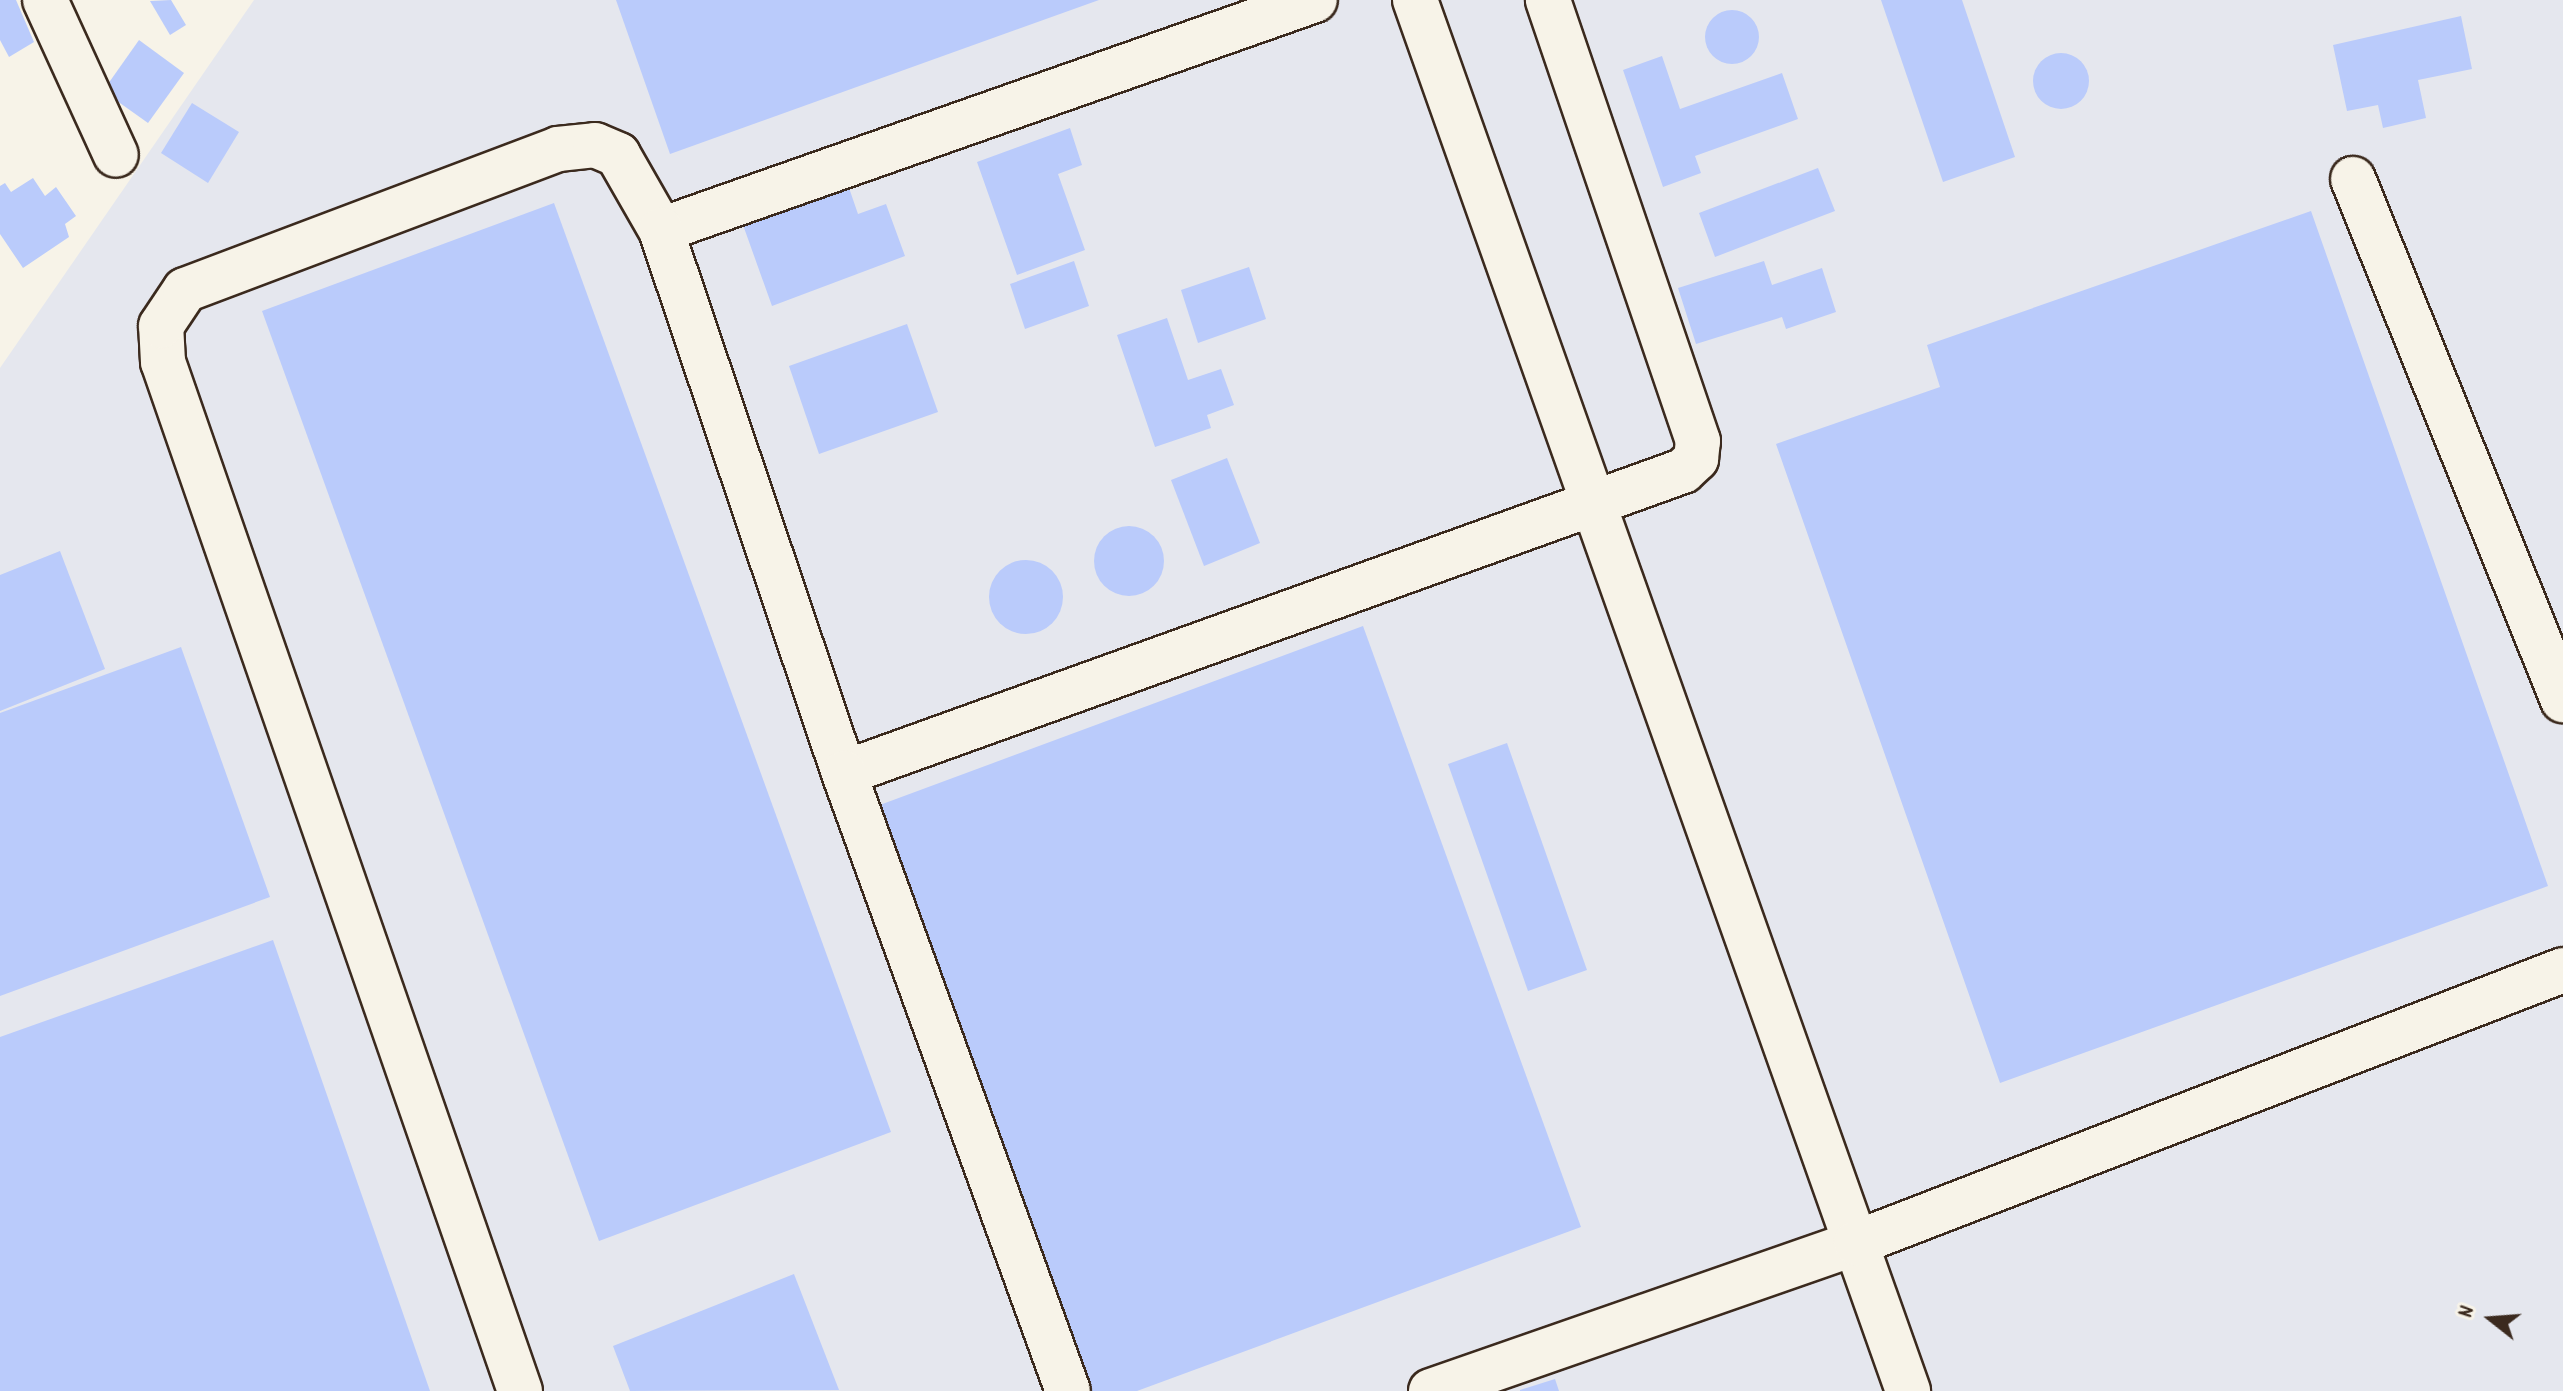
<!DOCTYPE html>
<style>
body{margin:0}
#map{position:relative;width:2563px;height:1391px;overflow:hidden;background:#f7f3e8;font-family:Dekko,sans-serif}
div>[style]{position:absolute}
.built>*{inset:0;background:#e5e7ee}
.building>*{inset:0;background:#bacbfb}
.round{border-radius:50%}
.roads{filter:drop-shadow(2px 0 #3b2a1e) drop-shadow(-2px 0 #3b2a1e) drop-shadow(0 2px #3b2a1e) drop-shadow(0 -2px #3b2a1e)}
.minor>*{height:44px;margin:-22px;padding:0 22px;transform-origin:22px;border-radius:22px;background:#f7f3e8}
span{translate:-50% -50%;white-space:nowrap;text-align:center;line-height:1.15;-webkit-text-stroke:8px #f7f3e8;paint-order:stroke}
.north{position:absolute;left:2451px;top:1279px;width:80px;height:80px;-webkit-text-stroke:6px #f7f3e8;paint-order:stroke;rotate:287deg;font-size:22px;font-weight:700;line-height:32px;text-align:center;color:#3b2a1e}
.north::after{content:'';display:block;margin:auto;width:28px;height:36px;background:#3b2a1e;clip-path:polygon(50% 0,100% 100%,50% 72%,0 100%)}
</style>
<div id="map">
<div class="built">
<i style="clip-path:polygon(254px 0,2563px 0,2563px 1391px,0 1391px,0 368px)"></i>
</div>
<div class="building">
<i style="clip-path:polygon(0 0,16px 0,34px 42px,9px 57px,0 40px)"></i>
<i style="clip-path:polygon(171px 0,186px 25px,170px 35px,150px 1px)"></i>
<i style="clip-path:polygon(616px 0,1099px 0,670px 154px)"></i>
<i style="clip-path:polygon(1881px 0,1962px 0,2015px 157px,1943px 182px)"></i>
<i class="round" style="left:1705px;top:10px;width:54px;height:54px"></i>
<i style="clip-path:polygon(2461px 16px,2472px 69px,2418px 80px,2426px 118px,2383px 128px,2378px 105px,2347px 111px,2333px 45px)"></i>
<i style="clip-path:polygon(139px 40px,184px 73px,148px 123px,103px 91px)"></i>
<i class="round" style="left:2033px;top:53px;width:56px;height:56px"></i>
<i style="clip-path:polygon(1662px 56px,1680px 109px,1782px 73px,1798px 119px,1695px 156px,1701px 173px,1663px 187px,1623px 70px)"></i>
<i style="clip-path:polygon(192px 103px,239px 132px,208px 183px,161px 153px)"></i>
<i style="clip-path:polygon(1070px 128px,1082px 165px,1058px 174px,1085px 250px,1017px 275px,977px 162px)"></i>
<i style="clip-path:polygon(1818px 168px,1835px 211px,1715px 257px,1699px 213px)"></i>
<i style="clip-path:polygon(33px 178px,45px 196px,56px 187px,76px 216px,65px 224px,69px 237px,23px 268px,0 234px,0 186px,5px 183px,11px 192px)"></i>
<i style="clip-path:polygon(848px 185px,858px 214px,886px 204px,905px 256px,772px 306px,743px 225px)"></i>
<i style="clip-path:polygon(554px 203px,891px 1132px,599px 1241px,262px 311px)"></i>
<i style="clip-path:polygon(2311px 211px,2548px 886px,2000px 1083px,1776px 444px,1940px 387px,1927px 345px)"></i>
<i style="clip-path:polygon(1074px 261px,1089px 306px,1025px 329px,1010px 284px)"></i>
<i style="clip-path:polygon(1764px 261px,1772px 285px,1822px 268px,1836px 312px,1786px 329px,1782px 317px,1696px 344px,1678px 288px)"></i>
<i style="clip-path:polygon(1249px 267px,1266px 319px,1198px 343px,1181px 290px)"></i>
<i style="clip-path:polygon(1167px 318px,1188px 380px,1221px 369px,1234px 405px,1207px 415px,1211px 428px,1155px 447px,1117px 335px)"></i>
<i style="clip-path:polygon(907px 324px,938px 412px,819px 454px,789px 366px)"></i>
<i style="clip-path:polygon(1227px 458px,1260px 543px,1204px 566px,1171px 480px)"></i>
<i class="round" style="left:1094px;top:526px;width:70px;height:70px"></i>
<i style="clip-path:polygon(60px 551px,105px 669px,0 711px,0 575px)"></i>
<i class="round" style="left:989px;top:560px;width:74px;height:74px"></i>
<i style="clip-path:polygon(1363px 626px,1581px 1227px,1137px 1391px,1080px 1391px,869px 809px)"></i>
<i style="clip-path:polygon(181px 647px,270px 897px,0 996px,0 713px)"></i>
<i style="clip-path:polygon(1507px 743px,1587px 970px,1528px 991px,1448px 764px)"></i>
<i style="clip-path:polygon(273px 940px,430px 1391px,0 1391px,0 1037px)"></i>
<i style="clip-path:polygon(794px 1274px,839px 1390px,630px 1391px,613px 1346px)"></i>
<i style="clip-path:polygon(1555px 1379px,1559px 1391px,1520px 1391px,1520px 1390px)"></i>
</div>
<div class="roads">
<div class="minor">
<i style="left:45px;top:0;width:170px;rotate:65.4deg"></i>
<i style="left:1415px;top:0;width:1476px;rotate:70.48deg"></i>
<i style="left:2353px;top:179px;width:562px;rotate:68.05deg"></i>
<i style="left:661px;top:230px;width:693px;rotate:-19.38deg"></i>
<i style="left:844px;top:773px;width:892px;rotate:-19.8deg"></i>
<i style="left:1683px;top:471px;width:18px;rotate:-43deg"></i>
<i style="left:1696px;top:459px;width:18px;rotate:-84deg"></i>
<i style="left:1698px;top:441px;width:466px;rotate:-108.8deg"></i>
<i style="left:520px;top:1391px;width:1089px;rotate:-109.13deg"></i>
<i style="left:163px;top:362px;width:36px;rotate:-93deg"></i>
<i style="left:161px;top:326px;width:43px;rotate:-56.3deg"></i>
<i style="left:185px;top:290px;width:399px;rotate:-20.7deg"></i>
<i style="left:558px;top:149px;width:37px;rotate:-6deg"></i>
<i style="left:595px;top:145px;width:25px;rotate:23deg"></i>
<i style="left:618px;top:155px;width:86px;rotate:60.2deg"></i>
<i style="left:661px;top:230px;width:573px;rotate:71.38deg"></i>
<i style="left:844px;top:773px;width:657px;rotate:70.08deg"></i>
<i style="left:1431px;top:1391px;width:450px;rotate:-19.2deg"></i>
<i style="left:1856px;top:1243px;width:758px;rotate:-21.11deg"></i>
</div>
</div>
<div class="north">N</div>
</div>
